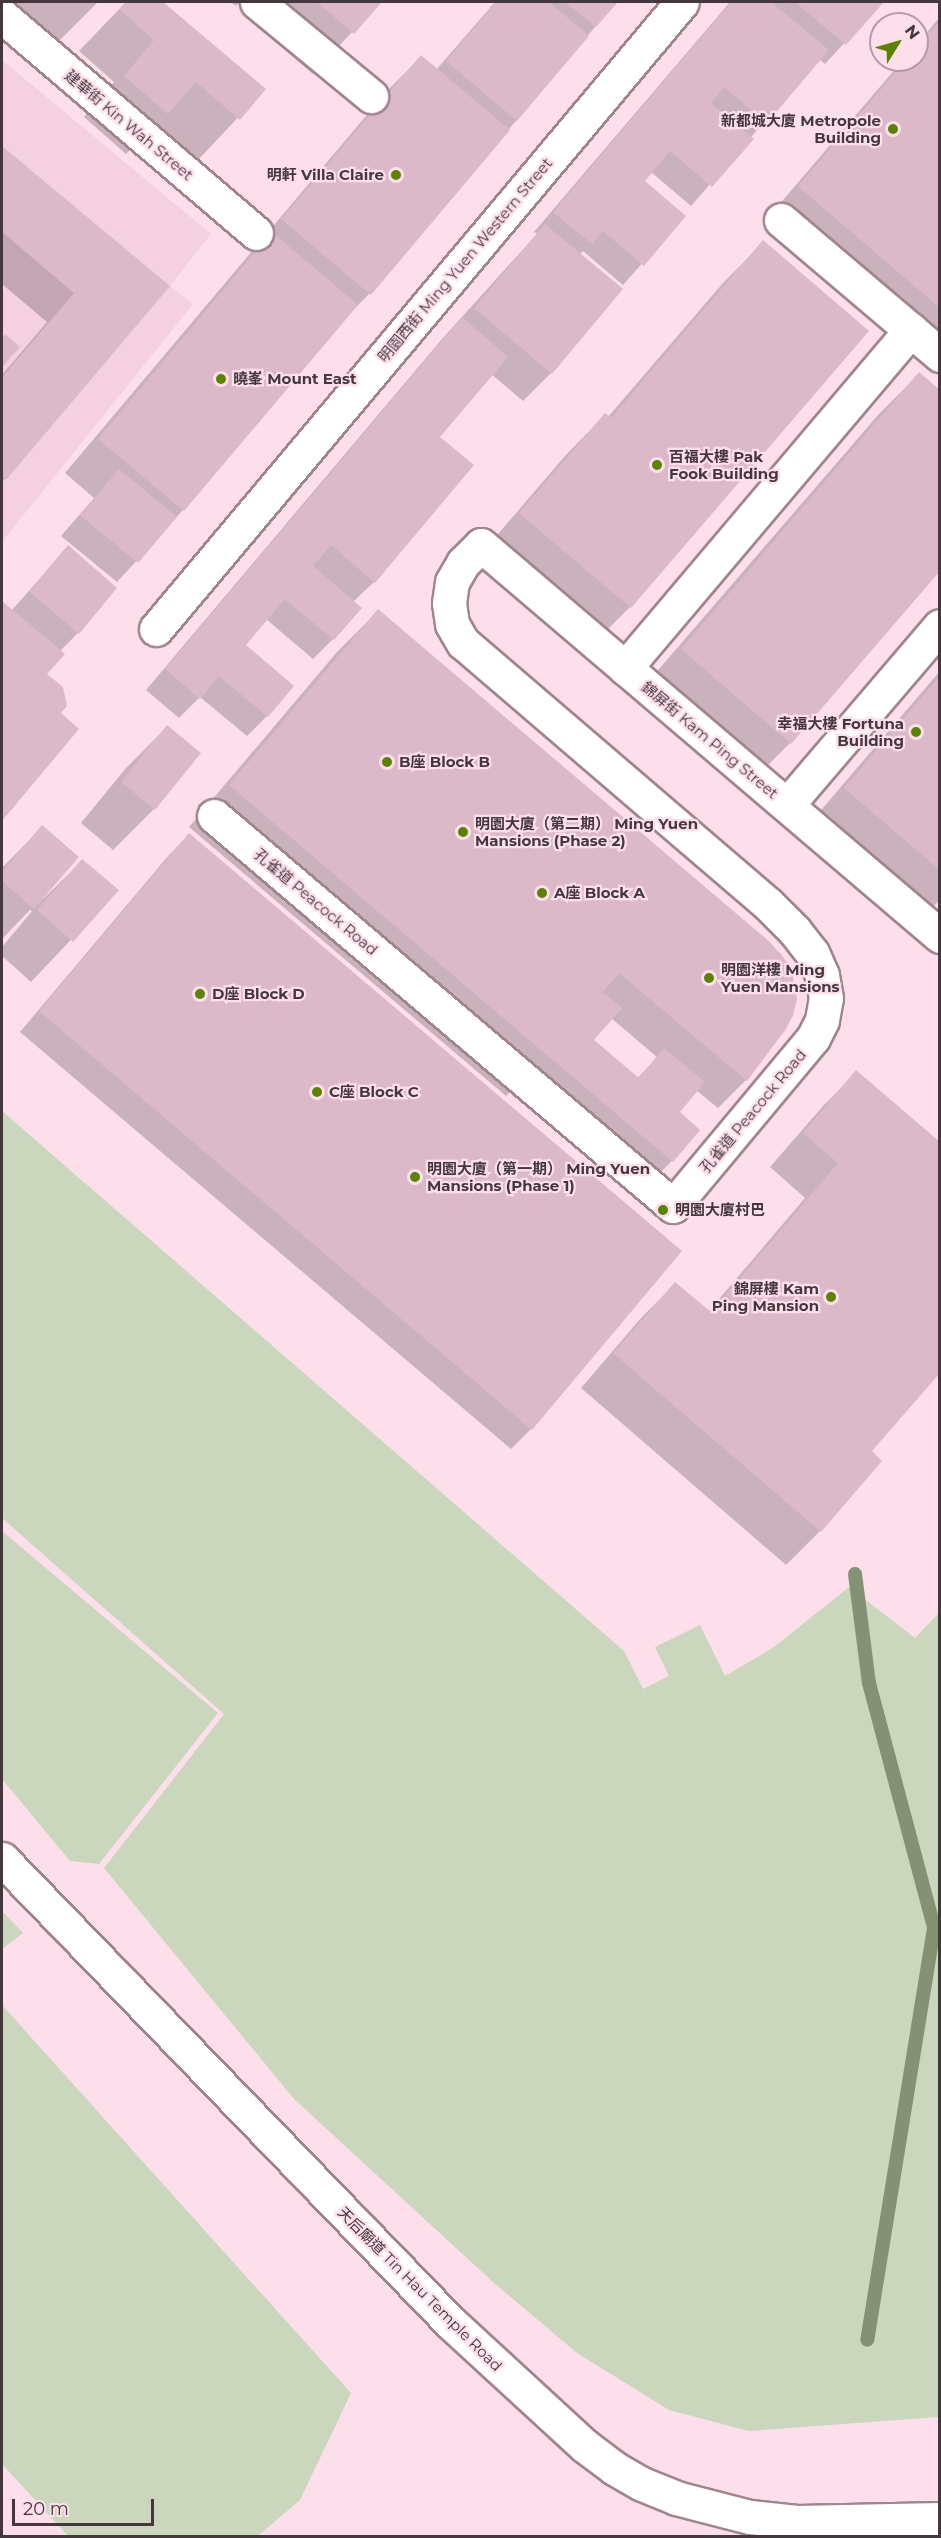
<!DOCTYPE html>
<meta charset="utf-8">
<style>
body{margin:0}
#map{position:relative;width:941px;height:2538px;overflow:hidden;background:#fddfec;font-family:Montserrat,"Noto Sans TC",sans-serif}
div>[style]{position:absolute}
.built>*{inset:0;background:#f5d0e0}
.green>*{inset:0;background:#cad7bc}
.shadow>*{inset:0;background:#0003}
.stream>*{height:14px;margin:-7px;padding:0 7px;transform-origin:7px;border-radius:7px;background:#849174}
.building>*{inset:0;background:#dcb9c8}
.roads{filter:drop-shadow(2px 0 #a08591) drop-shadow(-2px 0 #a08591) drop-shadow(0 2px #a08591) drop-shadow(0 -2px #a08591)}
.minor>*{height:33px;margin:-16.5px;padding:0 16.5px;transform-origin:16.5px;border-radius:16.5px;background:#fff}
.dots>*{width:16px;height:16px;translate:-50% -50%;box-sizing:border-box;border:3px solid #fddfec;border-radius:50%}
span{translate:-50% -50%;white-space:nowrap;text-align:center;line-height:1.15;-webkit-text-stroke:4.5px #fddfec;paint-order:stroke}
.poi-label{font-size:15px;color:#44383e;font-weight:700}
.right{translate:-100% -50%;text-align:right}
.left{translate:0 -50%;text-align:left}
.street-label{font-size:15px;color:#44383e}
.frame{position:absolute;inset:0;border:3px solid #44383e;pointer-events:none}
.north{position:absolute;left:869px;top:12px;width:60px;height:60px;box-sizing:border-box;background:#fddfec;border:2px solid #b39ca6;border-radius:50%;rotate:53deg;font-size:16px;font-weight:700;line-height:24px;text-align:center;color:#44383e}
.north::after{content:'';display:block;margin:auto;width:21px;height:27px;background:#5b8203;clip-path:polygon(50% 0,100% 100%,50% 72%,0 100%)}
.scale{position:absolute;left:12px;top:2499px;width:142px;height:27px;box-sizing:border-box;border:3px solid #44383e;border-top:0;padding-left:8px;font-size:18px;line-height:21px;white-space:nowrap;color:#44383e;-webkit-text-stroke:4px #fddfec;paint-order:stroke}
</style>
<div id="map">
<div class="built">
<i style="clip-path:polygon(2px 60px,211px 234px,170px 286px,193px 304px,2px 542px)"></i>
</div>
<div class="green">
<i style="clip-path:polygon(2px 1111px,624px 1651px,643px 1689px,669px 1676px,655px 1647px,700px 1625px,725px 1676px,774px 1647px,849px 1587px,915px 1638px,939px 1613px,939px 2417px,749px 2431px,669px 2410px,577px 2353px,494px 2283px,294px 2099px,104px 1868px,224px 1714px,2px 1518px)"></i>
<i style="clip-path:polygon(2px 1531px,218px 1713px,99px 1864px,70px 1861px,2px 1779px)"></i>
<i style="clip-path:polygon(2px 1911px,23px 1933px,2px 1949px)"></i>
<i style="clip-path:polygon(2px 2005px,351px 2393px,300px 2500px,258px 2536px,68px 2536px,2px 2464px)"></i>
</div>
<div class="shadow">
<i style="clip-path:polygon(2px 2px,98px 2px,57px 43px)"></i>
<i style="clip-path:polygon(126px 2px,162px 2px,264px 90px,198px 160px,156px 124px,126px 154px,84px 117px,114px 82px,79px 51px)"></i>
<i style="clip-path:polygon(230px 2px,240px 2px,236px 6px)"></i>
<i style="clip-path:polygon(260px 2px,380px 2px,313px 74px,247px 17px)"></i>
<i style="clip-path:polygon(495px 2px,616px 2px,376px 287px,339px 324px,183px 510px,117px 582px,61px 536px,94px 498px,65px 473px,387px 91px,421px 57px,436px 70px)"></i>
<i style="clip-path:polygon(730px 2px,882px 2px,825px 64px,819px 59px,691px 206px,651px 172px,643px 181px,684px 216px,623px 285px,583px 251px,579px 255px,621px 290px,551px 373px,523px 401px,491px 374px,438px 437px,374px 582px,353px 602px,333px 639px,313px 659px,266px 619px,244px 645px,292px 686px,267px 716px,247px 736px,200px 697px,179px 718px,146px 690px,442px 339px,537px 234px,534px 232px)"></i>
<i style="clip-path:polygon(940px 17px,940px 371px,765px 221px,903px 60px,917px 60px,917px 44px)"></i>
<i style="clip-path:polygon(2px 148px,168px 286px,2px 482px,2px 375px,47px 322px,2px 284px)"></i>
<i style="clip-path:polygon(764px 242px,867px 331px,630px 607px,589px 648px,480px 555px,565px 456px,605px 415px,608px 417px,723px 283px)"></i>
<i style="clip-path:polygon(919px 374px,940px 569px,790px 743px,749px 784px,641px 690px,878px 415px)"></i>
<i style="clip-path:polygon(68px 547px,78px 633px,59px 652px,45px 674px,54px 718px,14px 803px,2px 818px,2px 602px,11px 611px)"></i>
<i style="clip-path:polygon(evenodd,378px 611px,781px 954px,789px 968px,746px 1080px,718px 1108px,696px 1090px,678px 1112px,672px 1161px,652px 1181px,527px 1075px,506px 1096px,189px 827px,337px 652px,378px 611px,611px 1018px,657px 1057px,638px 1078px,592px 1040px,611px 1018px)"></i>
<i style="clip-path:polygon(940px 671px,940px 900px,915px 924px,804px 830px)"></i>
<i style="clip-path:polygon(167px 727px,199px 754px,154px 809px,113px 850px,81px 823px,126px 768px)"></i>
<i style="clip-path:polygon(42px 827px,43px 899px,82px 861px,117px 891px,31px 982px,2px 956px,2px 947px,32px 911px,30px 910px,2px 939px,2px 868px)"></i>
<i style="clip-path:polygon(189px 835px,531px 1429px,511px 1449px,20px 1032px,169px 855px)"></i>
<i style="clip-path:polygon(857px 1072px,870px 1452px,820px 1531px,786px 1565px,581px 1388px,641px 1318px,675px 1284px,708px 1312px,805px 1198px,770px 1167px,823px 1106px)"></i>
</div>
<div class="stream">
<i style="left:855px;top:1574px;width:110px;rotate:82.7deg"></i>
<i style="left:869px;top:1683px;width:253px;rotate:75.1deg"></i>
<i style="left:934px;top:1928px;width:417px;rotate:99.2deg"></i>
</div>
<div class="building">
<i style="clip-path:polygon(126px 2px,163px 2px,266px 89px,240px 120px,196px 82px,168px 114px,124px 76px,154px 40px,119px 9px)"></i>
<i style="clip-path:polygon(317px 2px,382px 2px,354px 34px)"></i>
<i style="clip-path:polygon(496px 2px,549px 2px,589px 36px,517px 121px,446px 61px)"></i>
<i style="clip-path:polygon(565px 2px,618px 2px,596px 27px)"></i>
<i style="clip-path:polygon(731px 2px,771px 2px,829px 50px,767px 123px,724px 87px,711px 103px,754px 139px,712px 187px,670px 151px,645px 181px,686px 216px,644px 266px,603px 231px,592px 244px,553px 212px)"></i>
<i style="clip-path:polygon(795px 2px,884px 2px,846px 45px)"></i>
<i style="clip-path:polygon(940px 21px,940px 308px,798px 186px,906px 60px,917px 60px,917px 47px)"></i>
<i style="clip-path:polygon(421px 55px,510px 130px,371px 295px,281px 219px)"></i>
<i style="clip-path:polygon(2px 146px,170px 286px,6px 480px,2px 476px,2px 377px,74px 293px,2px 232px)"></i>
<i style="clip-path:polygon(545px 224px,623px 289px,552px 374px,474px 308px)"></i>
<i style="clip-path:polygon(272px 232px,358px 305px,184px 511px,98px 439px)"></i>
<i style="clip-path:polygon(763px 240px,869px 331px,631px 608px,519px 513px,605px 413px,611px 418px)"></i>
<i style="clip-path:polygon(462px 317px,508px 357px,440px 437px,474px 465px,375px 583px,331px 545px,313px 566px,362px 608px,334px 640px,285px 599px,246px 645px,294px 686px,268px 717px,219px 676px,200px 699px,165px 669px)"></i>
<i style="clip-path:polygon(5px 334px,20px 347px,2px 367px,2px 338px)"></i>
<i style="clip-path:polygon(919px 372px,940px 390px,940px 571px,791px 744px,681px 649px)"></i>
<i style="clip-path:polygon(119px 469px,177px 517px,138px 563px,80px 515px)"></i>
<i style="clip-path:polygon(68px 545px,117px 588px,79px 634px,29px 591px)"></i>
<i style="clip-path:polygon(2px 601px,65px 654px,47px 674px,63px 687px,67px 706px,61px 713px,79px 729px,2px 821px)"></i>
<i style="clip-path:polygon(378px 609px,770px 942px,791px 967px,797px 999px,793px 1015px,786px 1029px,747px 1081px,619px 973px,603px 992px,622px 1008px,594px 1040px,639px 1078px,664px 1048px,705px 1082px,680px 1112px,700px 1130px,673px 1162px,229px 785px)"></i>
<i style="clip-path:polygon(940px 676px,940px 870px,844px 788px)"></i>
<i style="clip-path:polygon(167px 725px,201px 753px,155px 810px,121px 782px)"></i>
<i style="clip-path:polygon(42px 825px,79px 857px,34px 909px,2px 881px,2px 872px)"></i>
<i style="clip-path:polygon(189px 833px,682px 1251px,532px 1430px,39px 1011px)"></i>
<i style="clip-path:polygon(82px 859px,119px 890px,73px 942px,37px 910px)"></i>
<i style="clip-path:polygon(856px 1070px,940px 1142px,940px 1373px,872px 1451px,882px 1461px,821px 1532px,613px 1353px,675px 1282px,711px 1312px,838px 1163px,803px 1133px)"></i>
</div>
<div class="roads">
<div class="minor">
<i style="left:257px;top:2px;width:148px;rotate:39.5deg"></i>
<i style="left:2px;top:16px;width:334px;rotate:40.5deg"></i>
<i style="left:781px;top:220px;width:209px;rotate:40.3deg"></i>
<i style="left:156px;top:629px;width:818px;rotate:-50.01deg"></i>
<i style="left:625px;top:668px;width:443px;rotate:-49.8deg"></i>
<i style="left:787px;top:805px;width:235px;rotate:-49.5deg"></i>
<i style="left:214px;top:816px;width:602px;rotate:40.35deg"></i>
<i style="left:673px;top:1206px;width:219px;rotate:-50.2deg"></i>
<i style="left:813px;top:1038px;width:20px;rotate:-63deg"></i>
<i style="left:822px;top:1020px;width:22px;rotate:-80deg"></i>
<i style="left:826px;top:998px;width:23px;rotate:-100deg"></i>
<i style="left:822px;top:975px;width:24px;rotate:-114deg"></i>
<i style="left:812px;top:953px;width:28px;rotate:-128deg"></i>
<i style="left:795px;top:931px;width:38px;rotate:-135deg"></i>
<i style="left:768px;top:904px;width:401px;rotate:-139.4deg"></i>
<i style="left:463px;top:643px;width:22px;rotate:-120deg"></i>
<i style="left:452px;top:624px;width:21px;rotate:-98deg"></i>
<i style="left:449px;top:603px;width:21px;rotate:-82deg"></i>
<i style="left:452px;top:582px;width:22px;rotate:-60deg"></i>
<i style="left:463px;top:563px;width:25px;rotate:-45deg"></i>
<i style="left:481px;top:545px;width:603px;rotate:40.43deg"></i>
<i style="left:2px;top:1859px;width:644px;rotate:45.94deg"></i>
<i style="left:450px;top:2322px;width:183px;rotate:42.6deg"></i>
<i style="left:585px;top:2446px;width:36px;rotate:37deg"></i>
<i style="left:614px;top:2468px;width:32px;rotate:30deg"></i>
<i style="left:642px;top:2484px;width:37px;rotate:22deg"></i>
<i style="left:676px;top:2498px;width:76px;rotate:14.4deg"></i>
<i style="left:750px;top:2517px;width:47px;rotate:6.1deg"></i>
<i style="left:797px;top:2522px;width:143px;rotate:-1.2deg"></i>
</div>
</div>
<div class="dots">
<i style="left:893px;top:129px;background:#5b8203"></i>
<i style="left:396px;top:175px;background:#5b8203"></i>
<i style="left:221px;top:379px;background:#5b8203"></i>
<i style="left:657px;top:465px;background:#5b8203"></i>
<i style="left:916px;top:732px;background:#5b8203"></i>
<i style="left:387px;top:762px;background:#5b8203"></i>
<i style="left:463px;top:832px;background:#5b8203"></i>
<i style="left:542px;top:893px;background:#5b8203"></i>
<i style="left:709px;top:978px;background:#5b8203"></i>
<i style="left:200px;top:994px;background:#5b8203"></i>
<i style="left:317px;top:1092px;background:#5b8203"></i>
<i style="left:415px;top:1177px;background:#5b8203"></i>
<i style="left:663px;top:1210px;background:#5b8203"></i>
<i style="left:831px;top:1297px;background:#5b8203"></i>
</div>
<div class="poi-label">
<span class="right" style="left:881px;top:129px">新都城大廈 Metropole<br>Building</span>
<span class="right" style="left:384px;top:175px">明軒 Villa Claire</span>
<span class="left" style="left:233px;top:379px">曉峯 Mount East</span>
<span class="left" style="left:669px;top:465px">百福大樓 Pak<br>Fook Building</span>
<span class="right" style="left:904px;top:732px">幸福大樓 Fortuna<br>Building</span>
<span class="left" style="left:399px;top:762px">B座 Block B</span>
<span class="left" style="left:475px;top:832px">明園大廈（第二期） Ming Yuen<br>Mansions (Phase 2)</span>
<span class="left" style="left:554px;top:893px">A座 Block A</span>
<span class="left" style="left:721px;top:978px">明園洋樓 Ming<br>Yuen Mansions</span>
<span class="left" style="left:212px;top:994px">D座 Block D</span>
<span class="left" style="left:329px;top:1092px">C座 Block C</span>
<span class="left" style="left:427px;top:1177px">明園大廈（第一期） Ming Yuen<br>Mansions (Phase 1)</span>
<span class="left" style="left:675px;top:1210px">明園大廈村巴</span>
<span class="right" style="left:819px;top:1297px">錦屏樓 Kam<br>Ping Mansion</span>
</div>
<div class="street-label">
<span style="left:129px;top:125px;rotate:40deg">建華街 Kin Wah Street</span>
<span style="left:465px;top:260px;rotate:-50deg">明園西街 Ming Yuen Western Street</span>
<span style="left:710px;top:740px;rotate:40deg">錦屏街 Kam Ping Street</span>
<span style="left:316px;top:902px;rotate:40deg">孔雀道 Peacock Road</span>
<span style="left:753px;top:1111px;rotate:-50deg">孔雀道 Peacock Road</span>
<span style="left:420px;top:2289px;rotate:45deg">天后廟道 Tin Hau Temple Road</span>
</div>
<div class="frame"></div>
<div class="north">N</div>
<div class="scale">20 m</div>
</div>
